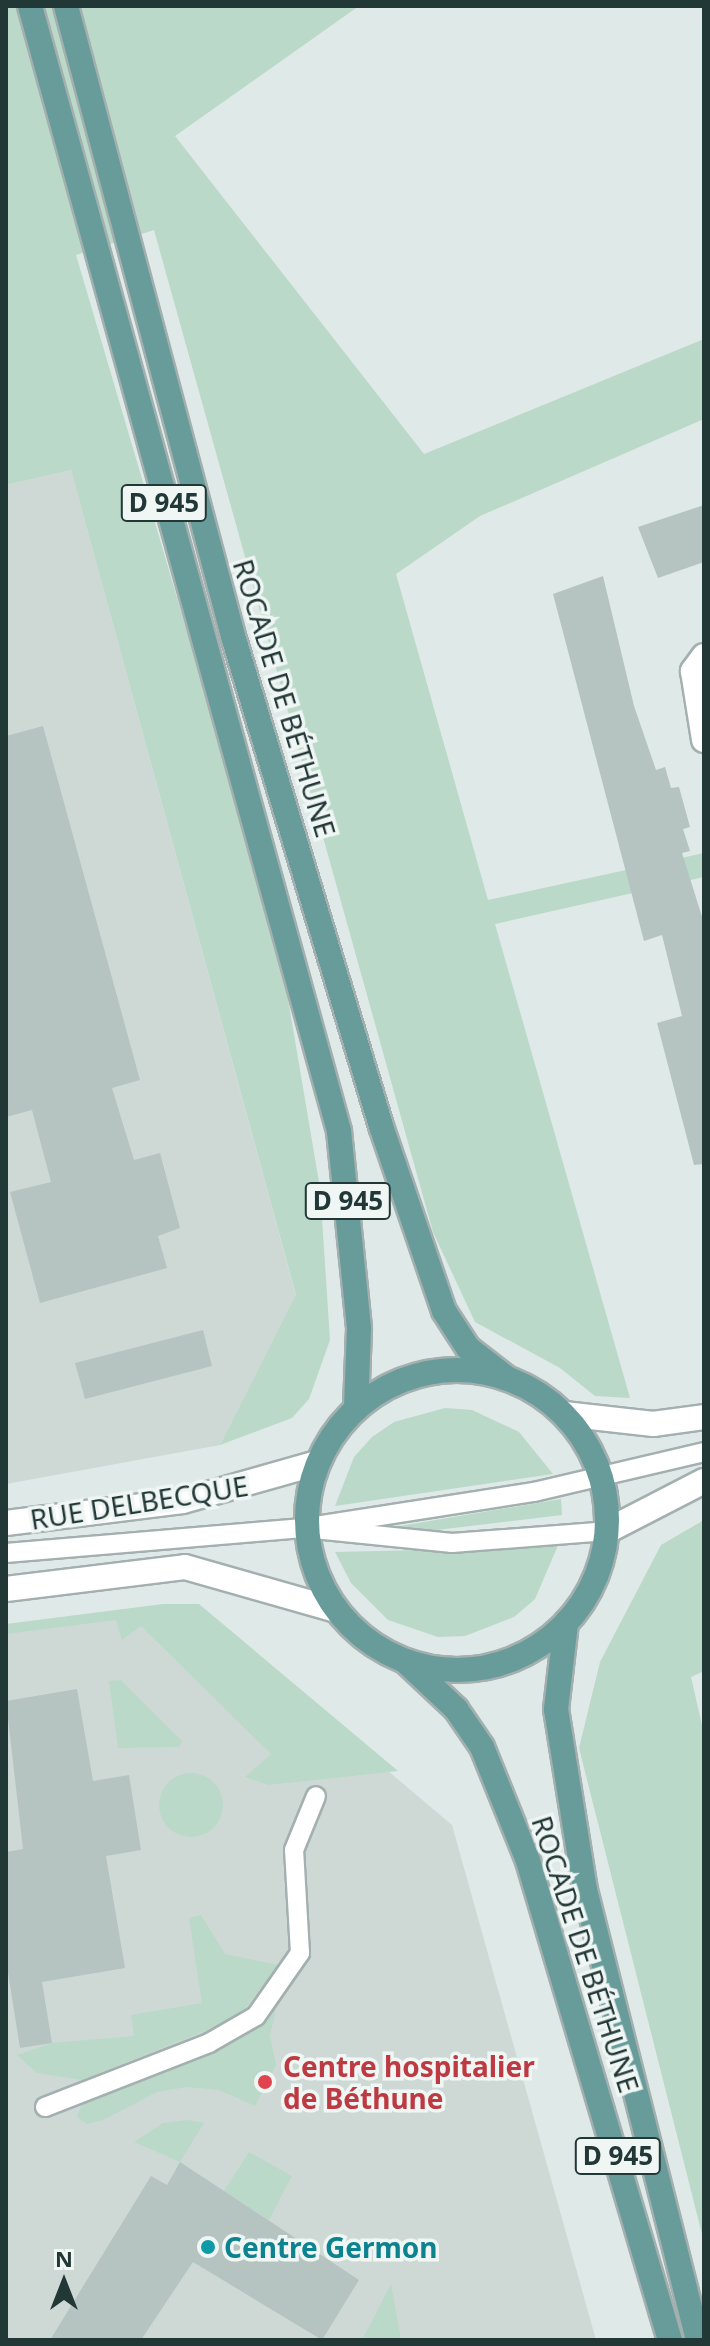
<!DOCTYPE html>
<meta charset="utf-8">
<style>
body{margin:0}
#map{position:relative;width:710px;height:2346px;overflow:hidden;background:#dfe9e7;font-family:"Noto Sans",sans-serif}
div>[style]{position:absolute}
.built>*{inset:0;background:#ced9d6}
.green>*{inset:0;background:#bad9c9}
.round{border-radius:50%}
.building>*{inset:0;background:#b5c4c1}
.roads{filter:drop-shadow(2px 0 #a3b0af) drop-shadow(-2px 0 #a3b0af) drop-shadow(0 2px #a3b0af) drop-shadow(0 -2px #a3b0af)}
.lane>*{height:18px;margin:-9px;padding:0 9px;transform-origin:9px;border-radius:9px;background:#fff}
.street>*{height:24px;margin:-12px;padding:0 12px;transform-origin:12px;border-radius:12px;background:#fff}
.secondary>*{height:24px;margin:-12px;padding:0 12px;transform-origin:12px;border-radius:12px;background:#fff}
.primary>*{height:24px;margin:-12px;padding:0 12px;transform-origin:12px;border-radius:12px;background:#679c9a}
.primary>.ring{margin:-12px;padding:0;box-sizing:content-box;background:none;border:24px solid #679c9a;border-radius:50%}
.dots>*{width:22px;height:22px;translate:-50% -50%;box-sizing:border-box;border:4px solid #eff6f4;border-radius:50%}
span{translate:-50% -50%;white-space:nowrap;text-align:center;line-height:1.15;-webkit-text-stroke:7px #eff6f4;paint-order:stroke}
.shield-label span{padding:2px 6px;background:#eff6f4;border:2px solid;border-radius:6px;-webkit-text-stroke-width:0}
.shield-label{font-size:26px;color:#223837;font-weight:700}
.street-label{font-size:28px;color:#223837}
.health-label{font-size:28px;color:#be3a42;font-weight:700}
.left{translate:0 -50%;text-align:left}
.culture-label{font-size:28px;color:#0d838f;font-weight:700}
.frame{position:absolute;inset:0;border:8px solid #223837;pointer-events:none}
.north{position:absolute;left:24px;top:2242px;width:80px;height:80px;-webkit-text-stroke:6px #eff6f4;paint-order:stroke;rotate:0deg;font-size:22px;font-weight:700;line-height:32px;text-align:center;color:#223837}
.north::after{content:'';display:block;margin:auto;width:28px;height:36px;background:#223837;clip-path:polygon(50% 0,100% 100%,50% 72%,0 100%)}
</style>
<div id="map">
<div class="built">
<i style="clip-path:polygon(71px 470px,296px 1296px,220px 1445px,6px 1484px,6px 485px)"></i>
<i style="clip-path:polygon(195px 1608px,452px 1825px,596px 2340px,6px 2340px,6px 1631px)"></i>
</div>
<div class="green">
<i style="clip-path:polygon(6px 6px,359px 6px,175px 136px,424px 454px,704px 339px,704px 419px,480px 516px,396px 574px,488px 900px,704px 853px,704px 877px,495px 924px,630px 1398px,595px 1396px,560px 1368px,475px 1322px,433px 1232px,154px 230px,76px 255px,278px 940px,320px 1188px,330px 1340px,309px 1399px,292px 1418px,220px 1445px,296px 1295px,71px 470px,6px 485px)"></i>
<i style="clip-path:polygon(445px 1408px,472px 1410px,519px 1432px,553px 1474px,335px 1506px,354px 1457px,372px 1437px,394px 1422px)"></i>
<i style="clip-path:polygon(561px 1499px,562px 1515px,420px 1532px,388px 1528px)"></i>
<i style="clip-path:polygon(704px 1520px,704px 1671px,691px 1677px,704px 1734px,704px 2242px,579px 1748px,600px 1662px,661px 1545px)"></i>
<i style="clip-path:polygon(562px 1536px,535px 1599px,514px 1617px,465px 1636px,438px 1637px,388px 1620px,351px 1583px,335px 1552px,503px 1548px)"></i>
<i style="clip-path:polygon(163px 1604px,199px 1604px,398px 1771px,268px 1785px,245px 1777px,271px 1754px,141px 1626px,122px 1640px,116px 1620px,6px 1634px,6px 1624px)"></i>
<i style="clip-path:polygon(121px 1680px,182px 1741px,179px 1747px,118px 1748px,109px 1681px)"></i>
<i class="round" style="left:159px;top:1773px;width:64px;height:64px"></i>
<i style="clip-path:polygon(201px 1915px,225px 1954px,278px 1965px,238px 2018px,82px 2080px,37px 2073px,17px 2055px,52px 2043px,134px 2036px,131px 2015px,202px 2003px,189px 1918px)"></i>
<i style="clip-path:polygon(276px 2009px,270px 2035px,276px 2065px,255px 2106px,219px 2090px,187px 2087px,157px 2092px,103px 2120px,87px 2124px,77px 2117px,84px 2098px,219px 2046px)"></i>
<i style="clip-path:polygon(187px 2120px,204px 2123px,180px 2162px,134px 2142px,163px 2123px)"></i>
<i style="clip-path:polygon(249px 2152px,292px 2176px,269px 2220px,224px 2191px)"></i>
<i style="clip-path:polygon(391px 2284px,401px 2340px,362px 2340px)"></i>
</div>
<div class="building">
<i style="clip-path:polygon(704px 505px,704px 562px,658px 578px,638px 527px)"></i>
<i style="clip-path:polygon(603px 576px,634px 706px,656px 770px,665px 767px,671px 788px,679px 787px,690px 827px,683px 829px,690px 851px,682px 853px,704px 923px,704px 1164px,694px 1165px,657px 1023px,682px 1016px,662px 935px,644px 941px,553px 594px)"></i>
<i style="clip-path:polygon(43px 726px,140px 1080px,112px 1088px,134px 1160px,160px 1153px,180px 1228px,158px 1236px,167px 1268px,40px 1303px,10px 1192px,51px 1182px,32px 1110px,6px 1117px,6px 736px)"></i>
<i style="clip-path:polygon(203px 1330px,212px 1366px,85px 1399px,75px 1363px)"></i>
<i style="clip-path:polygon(77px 1689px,93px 1781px,129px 1775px,141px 1850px,106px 1856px,125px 1968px,42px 1982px,52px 2043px,20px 2048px,6px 1960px,6px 1852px,23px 1849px,6px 1701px)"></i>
<i style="clip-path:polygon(180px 2162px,359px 2280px,322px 2340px,193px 2262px,141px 2340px,50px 2340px,151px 2176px,167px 2185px)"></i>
</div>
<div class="roads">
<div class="lane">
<i style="left:314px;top:1529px;width:139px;rotate:5.8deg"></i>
<i style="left:452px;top:1543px;width:155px;rotate:-4.4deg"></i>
<i style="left:6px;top:1553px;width:298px;rotate:-4.8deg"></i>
<i style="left:303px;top:1528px;width:234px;rotate:-8.9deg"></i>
<i style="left:534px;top:1492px;width:175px;rotate:-13.2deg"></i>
<i style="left:45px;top:2107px;width:176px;rotate:-21.3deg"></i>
<i style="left:209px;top:2043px;width:54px;rotate:-29.9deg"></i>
<i style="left:256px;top:2016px;width:77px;rotate:-55.1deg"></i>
<i style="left:300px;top:1953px;width:103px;rotate:-93.3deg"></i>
<i style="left:294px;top:1850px;width:58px;rotate:-67.8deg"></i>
</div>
<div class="street">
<i style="left:704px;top:656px;width:19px;rotate:126deg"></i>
<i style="left:693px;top:671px;width:70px;rotate:80.9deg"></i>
</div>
<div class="secondary">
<i style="left:564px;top:1414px;width:90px;rotate:6.4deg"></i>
<i style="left:653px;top:1424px;width:51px;rotate:-7.8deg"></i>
<i style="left:6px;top:1523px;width:178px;rotate:-7.1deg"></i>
<i style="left:183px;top:1501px;width:139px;rotate:-15.8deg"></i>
<i style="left:607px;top:1531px;width:109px;rotate:-27.3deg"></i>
<i style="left:6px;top:1589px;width:180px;rotate:-7deg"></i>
<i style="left:185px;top:1567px;width:157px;rotate:15.9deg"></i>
</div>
<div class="primary">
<i style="left:30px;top:6px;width:1167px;rotate:74.64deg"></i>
<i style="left:339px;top:1131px;width:199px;rotate:84.2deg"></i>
<i style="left:359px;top:1329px;width:79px;rotate:92.2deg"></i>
<i style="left:66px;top:6px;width:652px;rotate:75.15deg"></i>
<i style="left:233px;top:636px;width:512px;rotate:73.19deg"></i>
<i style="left:381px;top:1126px;width:195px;rotate:71.2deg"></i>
<i style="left:444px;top:1311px;width:44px;rotate:57deg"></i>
<i style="left:468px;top:1348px;width:49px;rotate:37.6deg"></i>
<i class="ring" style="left:307px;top:1370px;width:276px;height:276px"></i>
<i style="left:566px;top:1623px;width:87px;rotate:96.6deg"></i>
<i style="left:556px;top:1709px;width:183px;rotate:80.9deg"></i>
<i style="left:585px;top:1890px;width:464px;rotate:75.9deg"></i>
<i style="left:406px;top:1662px;width:69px;rotate:43.2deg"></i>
<i style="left:456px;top:1709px;width:46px;rotate:55.6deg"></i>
<i style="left:482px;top:1747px;width:123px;rotate:68deg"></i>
<i style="left:528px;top:1861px;width:500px;rotate:73.5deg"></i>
</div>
</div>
<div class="dots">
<i style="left:265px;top:2082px;background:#e0444e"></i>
<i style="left:208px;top:2247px;background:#0f9aa8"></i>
</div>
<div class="shield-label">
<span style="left:164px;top:503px">D 945</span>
<span style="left:348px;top:1201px">D 945</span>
<span style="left:618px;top:2156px">D 945</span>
</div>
<div class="street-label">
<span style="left:285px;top:698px;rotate:73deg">ROCADE DE BÉTHUNE</span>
<span style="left:139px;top:1502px;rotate:-9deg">RUE DELBECQUE</span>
<span style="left:586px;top:1954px;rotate:72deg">ROCADE DE BÉTHUNE</span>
</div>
<div class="health-label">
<span class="left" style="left:283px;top:2082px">Centre hospitalier<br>de Béthune</span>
</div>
<div class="culture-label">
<span class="left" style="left:224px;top:2247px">Centre Germon</span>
</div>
<div class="frame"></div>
<div class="north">N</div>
</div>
